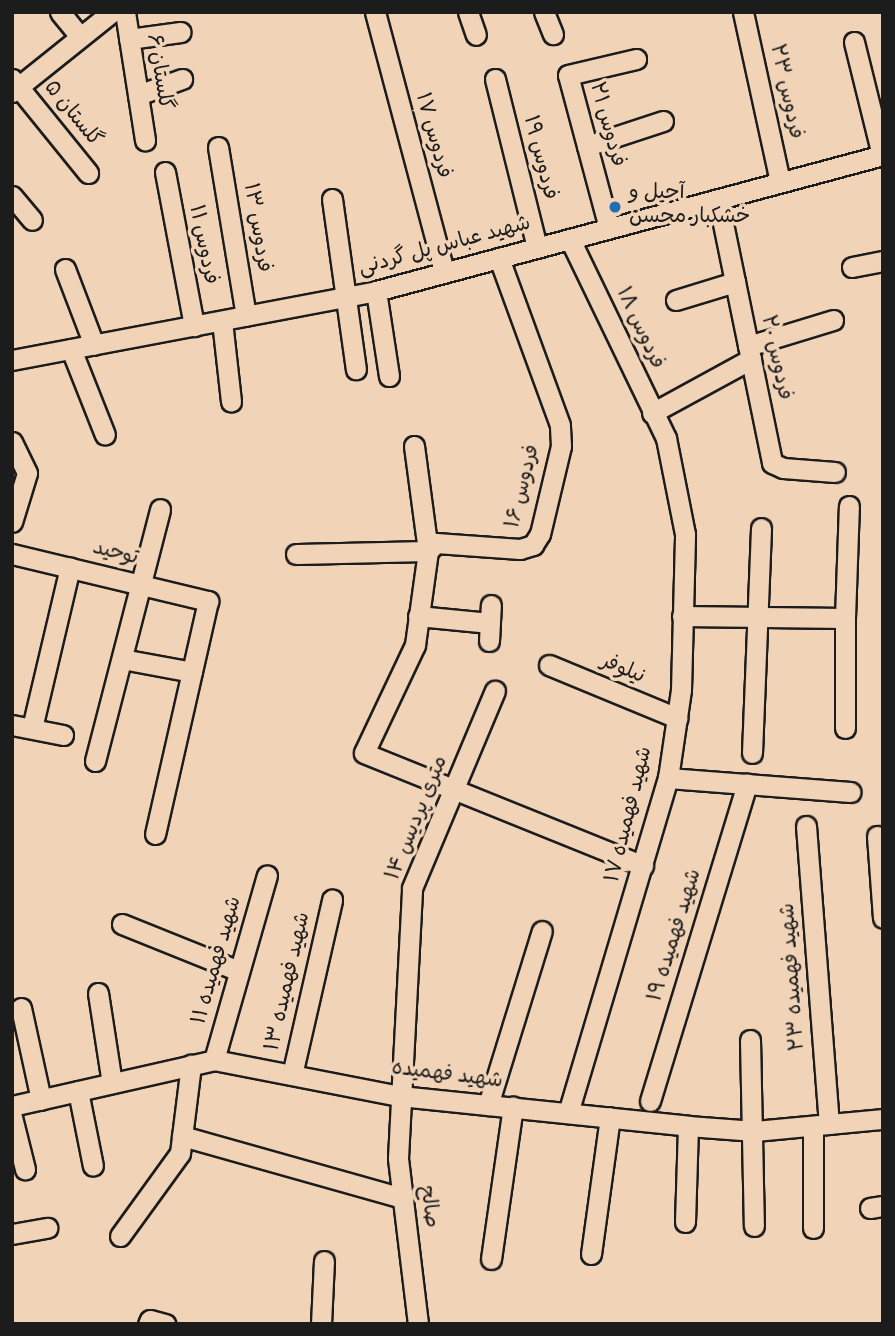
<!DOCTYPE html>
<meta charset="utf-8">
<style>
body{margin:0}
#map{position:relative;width:895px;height:1336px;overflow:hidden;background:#f1d3b7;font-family:"Gochi Hand","Playpen Sans Arabic",sans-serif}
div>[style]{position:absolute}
.roads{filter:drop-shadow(2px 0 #1c1c1c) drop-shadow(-2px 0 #1c1c1c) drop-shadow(0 2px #1c1c1c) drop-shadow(0 -2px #1c1c1c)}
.minor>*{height:19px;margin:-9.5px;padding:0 9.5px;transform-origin:9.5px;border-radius:9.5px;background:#f1d3b7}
.dots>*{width:19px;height:19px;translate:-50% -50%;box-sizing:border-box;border:4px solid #f1d3b7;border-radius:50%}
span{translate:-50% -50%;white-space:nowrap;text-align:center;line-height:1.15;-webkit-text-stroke:7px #f1d3b7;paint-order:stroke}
.street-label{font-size:21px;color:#1c1c1c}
.poi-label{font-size:21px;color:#1c1c1c}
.left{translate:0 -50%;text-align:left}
.frame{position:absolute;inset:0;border:14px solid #1c1c1c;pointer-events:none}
</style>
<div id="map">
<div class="roads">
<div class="minor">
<i style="left:60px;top:12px;width:32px;rotate:51deg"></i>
<i style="left:125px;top:12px;width:130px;rotate:81.1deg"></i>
<i style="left:375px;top:12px;width:269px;rotate:75.1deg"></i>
<i style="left:468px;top:12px;width:24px;rotate:71deg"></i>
<i style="left:544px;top:12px;width:24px;rotate:68deg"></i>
<i style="left:743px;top:12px;width:174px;rotate:77.7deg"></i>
<i style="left:129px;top:39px;width:52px;rotate:-7.7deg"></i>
<i style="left:854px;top:42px;width:116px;rotate:76.1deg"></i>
<i style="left:12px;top:79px;width:121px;rotate:51deg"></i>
<i style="left:495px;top:79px;width:174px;rotate:76deg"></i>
<i style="left:12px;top:92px;width:128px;rotate:-38.7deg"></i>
<i style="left:138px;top:95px;width:47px;rotate:-20deg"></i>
<i style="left:587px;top:146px;width:80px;rotate:-18.2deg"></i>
<i style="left:218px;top:147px;width:171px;rotate:80.6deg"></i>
<i style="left:165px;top:172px;width:157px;rotate:79.3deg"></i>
<i style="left:12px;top:196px;width:31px;rotate:50deg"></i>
<i style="left:332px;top:199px;width:172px;rotate:82deg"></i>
<i style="left:718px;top:199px;width:269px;rotate:78.4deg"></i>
<i style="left:772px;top:463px;width:12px;rotate:24deg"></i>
<i style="left:783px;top:468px;width:52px;rotate:4.4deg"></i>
<i style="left:609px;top:228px;width:158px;rotate:-105deg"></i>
<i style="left:568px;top:75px;width:70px;rotate:-13.2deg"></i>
<i style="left:852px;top:267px;width:32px;rotate:-11deg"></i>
<i style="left:65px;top:269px;width:81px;rotate:69.1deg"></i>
<i style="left:376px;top:291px;width:86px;rotate:81.3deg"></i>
<i style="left:676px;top:300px;width:62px;rotate:-17deg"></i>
<i style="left:222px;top:321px;width:81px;rotate:83.6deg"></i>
<i style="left:748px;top:346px;width:89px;rotate:-17deg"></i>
<i style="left:71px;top:349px;width:92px;rotate:68.4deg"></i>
<i style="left:12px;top:360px;width:370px;rotate:-10.7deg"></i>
<i style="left:376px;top:291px;width:525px;rotate:-15.02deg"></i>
<i style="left:652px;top:413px;width:113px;rotate:-28.6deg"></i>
<i style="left:12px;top:442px;width:34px;rotate:64deg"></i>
<i style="left:27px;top:473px;width:51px;rotate:107deg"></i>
<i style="left:414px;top:446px;width:106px;rotate:82.4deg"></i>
<i style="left:428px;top:551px;width:95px;rotate:97.9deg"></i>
<i style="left:415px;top:645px;width:119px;rotate:115.3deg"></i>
<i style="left:364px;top:753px;width:301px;rotate:22deg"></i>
<i style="left:428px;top:551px;width:11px;rotate:-45deg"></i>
<i style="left:436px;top:543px;width:84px;rotate:4.1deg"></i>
<i style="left:520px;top:549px;width:14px;rotate:-17deg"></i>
<i style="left:533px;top:545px;width:13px;rotate:-58deg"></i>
<i style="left:540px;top:534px;width:90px;rotate:-76.6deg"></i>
<i style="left:561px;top:446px;width:21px;rotate:-93deg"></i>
<i style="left:560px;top:425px;width:178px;rotate:-110.1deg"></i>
<i style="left:12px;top:554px;width:202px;rotate:13.5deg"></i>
<i style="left:208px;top:601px;width:239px;rotate:102.8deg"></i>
<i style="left:296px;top:554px;width:132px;rotate:-1.3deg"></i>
<i style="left:418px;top:616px;width:72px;rotate:5.6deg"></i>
<i style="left:682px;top:616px;width:163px;rotate:0.7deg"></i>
<i style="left:845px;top:618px;width:110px;rotate:90deg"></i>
<i style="left:845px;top:618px;width:112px;rotate:-88deg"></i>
<i style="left:489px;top:641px;width:36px;rotate:-87deg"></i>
<i style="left:122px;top:659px;width:71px;rotate:10.5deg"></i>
<i style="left:549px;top:665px;width:139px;rotate:22.5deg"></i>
<i style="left:12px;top:725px;width:52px;rotate:11.1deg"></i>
<i style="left:32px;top:728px;width:165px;rotate:-76.7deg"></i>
<i style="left:752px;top:753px;width:225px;rotate:-87.7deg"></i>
<i style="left:95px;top:761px;width:260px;rotate:-75.5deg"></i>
<i style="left:668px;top:778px;width:183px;rotate:4.4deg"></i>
<i style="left:806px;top:826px;width:299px;rotate:85.6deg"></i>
<i style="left:877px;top:836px;width:82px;rotate:85.8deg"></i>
<i style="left:122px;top:924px;width:126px;rotate:21.9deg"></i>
<i style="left:98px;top:993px;width:91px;rotate:81.2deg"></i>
<i style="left:21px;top:1008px;width:94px;rotate:77.7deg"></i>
<i style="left:750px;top:1040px;width:186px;rotate:88.8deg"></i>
<i style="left:214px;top:1060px;width:192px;rotate:-74deg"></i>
<i style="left:292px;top:1075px;width:180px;rotate:-77.1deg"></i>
<i style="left:78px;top:1091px;width:76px;rotate:78.7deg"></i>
<i style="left:650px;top:1101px;width:332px;rotate:-73deg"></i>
<i style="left:488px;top:1105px;width:182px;rotate:-72.8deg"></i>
<i style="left:12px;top:1106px;width:207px;rotate:-12.8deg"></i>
<i style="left:214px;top:1060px;width:189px;rotate:11deg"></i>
<i style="left:400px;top:1096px;width:290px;rotate:5.9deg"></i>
<i style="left:688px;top:1126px;width:67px;rotate:4.3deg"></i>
<i style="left:755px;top:1131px;width:129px;rotate:-5.4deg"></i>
<i style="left:568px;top:1113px;width:350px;rotate:-73.4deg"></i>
<i style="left:668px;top:778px;width:89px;rotate:-81.6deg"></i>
<i style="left:681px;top:690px;width:156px;rotate:-88.5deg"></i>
<i style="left:685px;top:534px;width:98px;rotate:-101.2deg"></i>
<i style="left:666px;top:438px;width:221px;rotate:-115.8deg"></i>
<i style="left:12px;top:1117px;width:54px;rotate:76deg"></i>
<i style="left:182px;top:1136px;width:230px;rotate:15.7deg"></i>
<i style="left:870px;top:1208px;width:13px;rotate:-9deg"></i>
<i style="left:685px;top:1222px;width:96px;rotate:-88.2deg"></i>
<i style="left:813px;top:1228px;width:102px;rotate:-90deg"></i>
<i style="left:12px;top:1234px;width:36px;rotate:-10deg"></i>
<i style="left:120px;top:1236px;width:102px;rotate:-54.1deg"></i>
<i style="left:180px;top:1153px;width:89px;rotate:-82.9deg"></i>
<i style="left:591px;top:1254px;width:138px;rotate:-82.1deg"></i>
<i style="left:491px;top:1259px;width:154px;rotate:-81.8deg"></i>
<i style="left:148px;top:1324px;width:4px;rotate:-63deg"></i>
<i style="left:150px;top:1320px;width:16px;rotate:15deg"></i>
<i style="left:321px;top:1324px;width:63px;rotate:-87.3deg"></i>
<i style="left:418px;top:1324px;width:167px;rotate:-96.9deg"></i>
<i style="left:398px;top:1158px;width:270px;rotate:-87deg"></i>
<i style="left:412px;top:888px;width:214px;rotate:-67.2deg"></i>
</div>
</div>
<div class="dots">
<i style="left:615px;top:207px;background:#1f6fb2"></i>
</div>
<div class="street-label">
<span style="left:157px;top:72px;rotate:81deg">گلستان ۶</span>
<span style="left:784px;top:92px;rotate:78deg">فردوس ۲۳</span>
<span style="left:71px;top:115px;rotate:51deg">گلستان ۵</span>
<span style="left:605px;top:125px;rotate:75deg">فردوس ۲۱</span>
<span style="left:431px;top:136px;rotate:75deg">فردوس ۱۷</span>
<span style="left:538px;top:158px;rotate:76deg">فردوس ۱۹</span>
<span style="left:255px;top:228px;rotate:81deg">فردوس ۱۳</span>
<span style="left:201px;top:245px;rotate:79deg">فردوس ۱۱</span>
<span style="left:445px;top:248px;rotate:-15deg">شهید عباس پل گردنی</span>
<span style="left:638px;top:329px;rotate:65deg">فردوس ۱۸</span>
<span style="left:774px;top:358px;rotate:78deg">فردوس ۲۰</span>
<span style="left:525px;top:487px;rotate:-76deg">فردوس ۱۶</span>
<span style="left:115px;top:555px;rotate:14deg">توحید</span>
<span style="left:622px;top:671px;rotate:23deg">نیلوفر</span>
<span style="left:631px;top:815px;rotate:-76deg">شهید فهمیده ۱۷</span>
<span style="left:419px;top:819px;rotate:-68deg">۱۴ متری پردیس</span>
<span style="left:677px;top:936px;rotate:-73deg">شهید فهمیده ۱۹</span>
<span style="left:219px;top:961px;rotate:-74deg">شهید فهمیده ۱۱</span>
<span style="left:795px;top:977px;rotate:-94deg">شهید فهمیده ۲۳</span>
<span style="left:290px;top:982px;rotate:-77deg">شهید فهمیده ۱۳</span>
<span style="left:447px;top:1077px;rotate:7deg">شهید فهمیده</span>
<span style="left:427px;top:1207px;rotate:83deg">صالح</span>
</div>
<div class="poi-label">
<span class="left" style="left:629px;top:207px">آجیل و<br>خشکبار محسن</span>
</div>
<div class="frame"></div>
</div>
